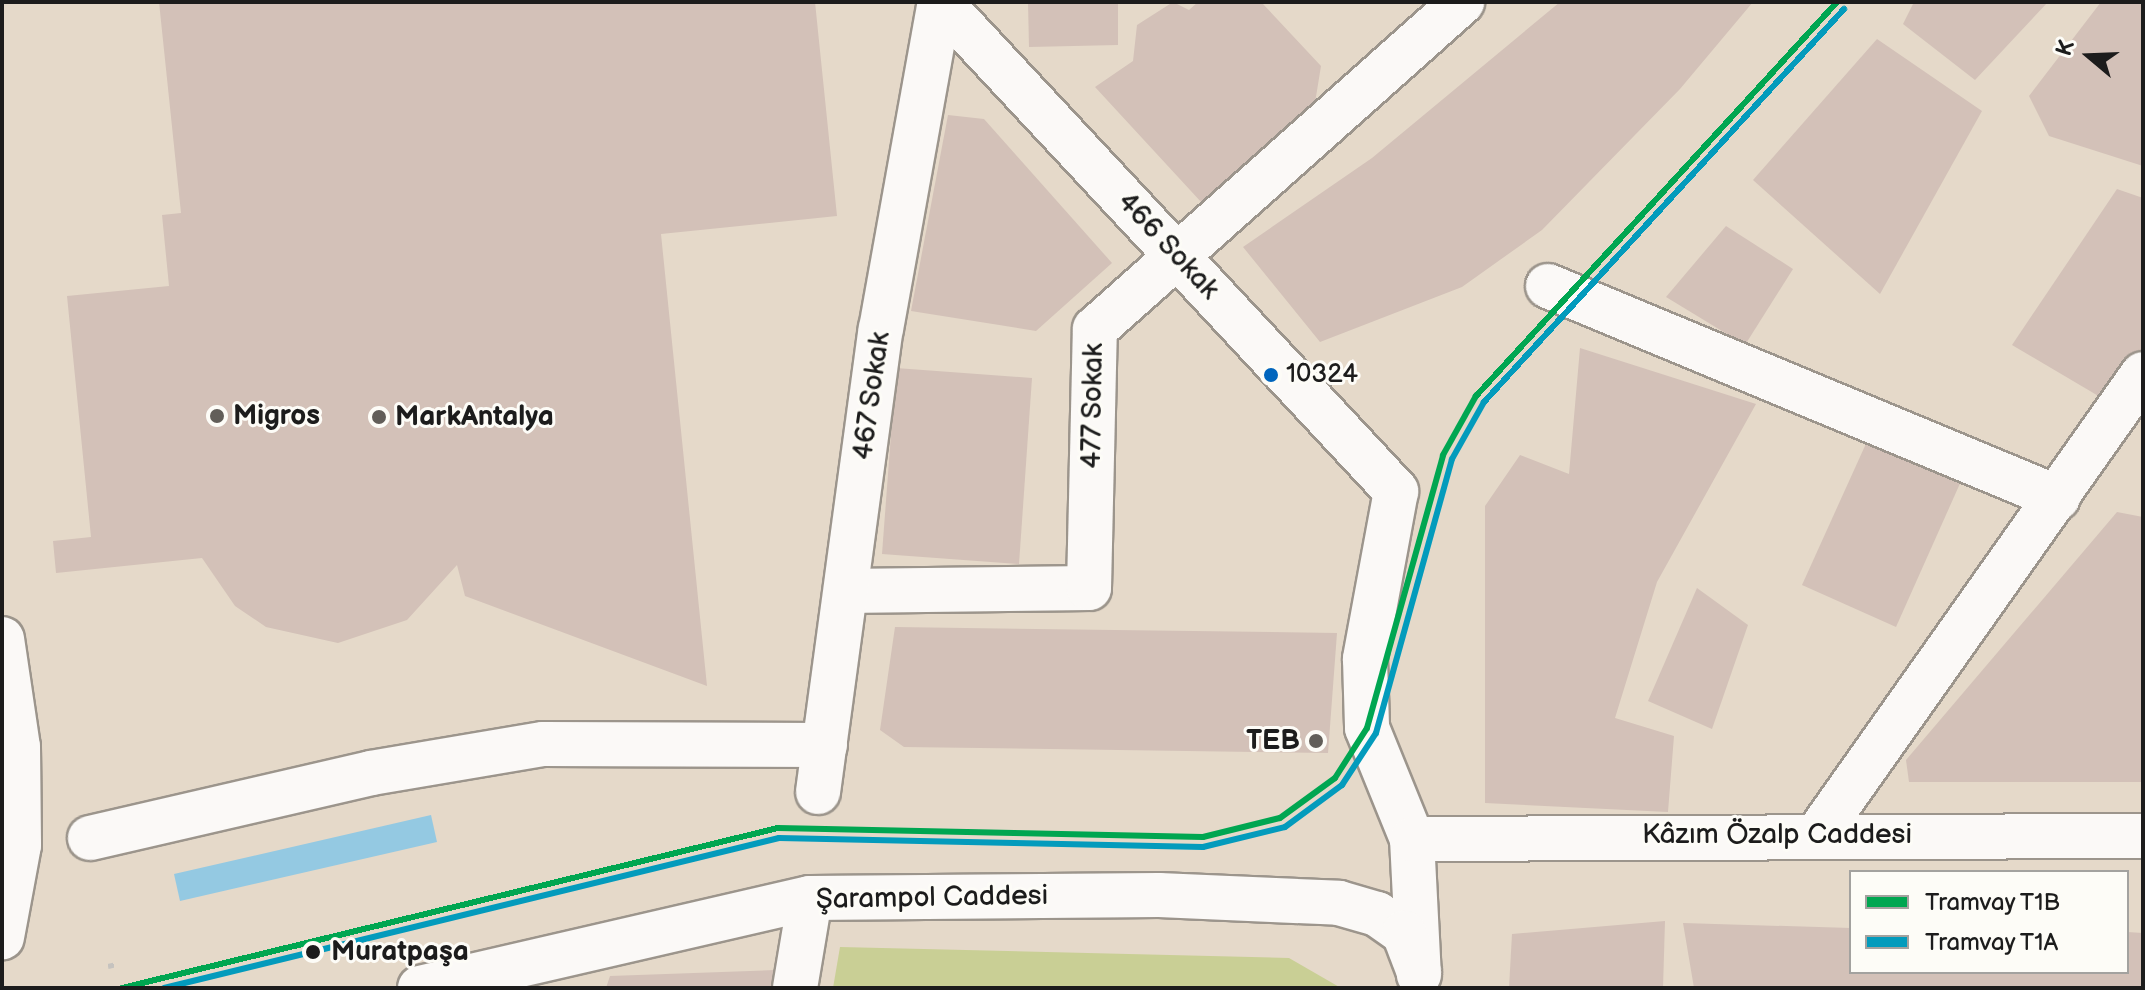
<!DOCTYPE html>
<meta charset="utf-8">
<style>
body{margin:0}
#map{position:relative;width:2145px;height:990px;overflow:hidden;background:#e5d9c9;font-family:"Balsamiq Sans",sans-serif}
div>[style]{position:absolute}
.green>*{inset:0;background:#c9cf95}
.water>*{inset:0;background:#94c9e2}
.building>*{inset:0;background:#d3c1b8}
.path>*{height:5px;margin-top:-2.5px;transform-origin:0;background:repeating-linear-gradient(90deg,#c6c3bf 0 6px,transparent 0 12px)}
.roads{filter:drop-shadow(2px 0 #9c958c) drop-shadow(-2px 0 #9c958c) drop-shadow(0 2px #9c958c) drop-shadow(0 -2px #9c958c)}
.minor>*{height:44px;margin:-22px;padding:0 22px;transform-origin:22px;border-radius:22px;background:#fbf9f7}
.major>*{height:44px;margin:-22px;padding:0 22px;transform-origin:22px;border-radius:22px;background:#fbf9f7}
.tram-1>*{height:6px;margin:-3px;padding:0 3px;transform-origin:3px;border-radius:3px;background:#00a651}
.tram-2>*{height:6px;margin:-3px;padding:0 3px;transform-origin:3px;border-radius:3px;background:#039bbc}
.dots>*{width:22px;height:22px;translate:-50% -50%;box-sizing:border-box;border:4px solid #fdfcf7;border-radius:50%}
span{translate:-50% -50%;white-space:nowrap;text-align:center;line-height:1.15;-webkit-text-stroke:6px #fdfcf7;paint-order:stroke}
.bus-label{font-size:26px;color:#1c1c1c}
.left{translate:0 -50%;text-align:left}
.street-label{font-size:28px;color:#1c1c1c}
.poi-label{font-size:28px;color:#1c1c1c;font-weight:700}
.right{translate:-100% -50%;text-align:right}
.stop-label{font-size:28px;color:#1c1c1c;font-weight:700}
.frame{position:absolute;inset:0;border:4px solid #1c1c1c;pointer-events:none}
.legend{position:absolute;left:1849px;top:870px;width:280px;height:104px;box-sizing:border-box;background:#fdfcf7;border:2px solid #a3a29f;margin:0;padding:10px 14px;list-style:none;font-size:24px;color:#1c1c1c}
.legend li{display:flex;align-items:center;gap:16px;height:40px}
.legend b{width:40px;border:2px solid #a3a29f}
.north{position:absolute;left:2049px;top:16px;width:80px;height:80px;-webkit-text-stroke:6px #fdfcf7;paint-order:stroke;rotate:289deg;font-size:22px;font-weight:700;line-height:32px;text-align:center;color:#1c1c1c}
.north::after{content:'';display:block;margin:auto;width:28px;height:36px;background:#1c1c1c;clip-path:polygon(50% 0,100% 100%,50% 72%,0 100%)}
</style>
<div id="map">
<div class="green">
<i style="clip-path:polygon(840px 947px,1289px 958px,1341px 988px,833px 988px)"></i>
</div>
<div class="water">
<i style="clip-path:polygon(431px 815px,437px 842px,180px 901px,174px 874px)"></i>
</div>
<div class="building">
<i style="clip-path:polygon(159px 2px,815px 2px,837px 216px,661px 234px,707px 686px,465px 596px,457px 565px,407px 620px,338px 643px,266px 627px,235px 606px,202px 558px,56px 573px,53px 541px,91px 537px,67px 296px,169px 286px,162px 215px,181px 213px)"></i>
<i style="clip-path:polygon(1028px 2px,1118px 2px,1118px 45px,1029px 47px)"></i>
<i style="clip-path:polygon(1173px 2px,1189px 10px,1198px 2px,1263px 4px,1321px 66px,1314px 109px,1202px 203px,1095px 87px,1133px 61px,1137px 25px)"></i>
<i style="clip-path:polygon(1560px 2px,1753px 2px,1680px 89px,1542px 230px,1462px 287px,1320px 342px,1243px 247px,1372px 158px)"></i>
<i style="clip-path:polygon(1914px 2px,2048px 2px,1975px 80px,1903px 24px)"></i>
<i style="clip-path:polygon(2101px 2px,2143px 2px,2143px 166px,2049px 136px,2029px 96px)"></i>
<i style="clip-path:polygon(1877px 39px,1982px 111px,1880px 294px,1753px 180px)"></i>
<i style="clip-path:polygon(948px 115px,984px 119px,1112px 263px,1036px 331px,911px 311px)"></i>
<i style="clip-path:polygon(2117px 189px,2143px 198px,2143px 354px,2112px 404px,2012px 345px)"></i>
<i style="clip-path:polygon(1726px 226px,1793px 269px,1745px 345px,1666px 297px)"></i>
<i style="clip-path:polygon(1580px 348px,1756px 404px,1657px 582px,1615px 718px,1674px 736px,1668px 812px,1485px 803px,1485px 506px,1520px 455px,1569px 474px)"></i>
<i style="clip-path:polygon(896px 368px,1032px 378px,1019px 564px,882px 554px)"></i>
<i style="clip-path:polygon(1869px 437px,1962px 479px,1896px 627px,1802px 585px)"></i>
<i style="clip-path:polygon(2117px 512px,2143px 517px,2143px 782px,1909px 782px,1906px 760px)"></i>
<i style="clip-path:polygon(1697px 588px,1748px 625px,1712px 729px,1648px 701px)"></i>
<i style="clip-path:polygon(895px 627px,1337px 633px,1328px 753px,904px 747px,880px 730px)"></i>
<i style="clip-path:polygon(1665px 921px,1663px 988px,1509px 988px,1512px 934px)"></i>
<i style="clip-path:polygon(1683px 923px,1851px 928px,1851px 972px,2127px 972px,2127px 932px,2143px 933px,2143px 988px,1694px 988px)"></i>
<i style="clip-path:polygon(775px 970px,773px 988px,606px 988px,610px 976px)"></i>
</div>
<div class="path">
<i style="left:108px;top:966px;width:9px;rotate:-13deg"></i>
</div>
<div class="roads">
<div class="minor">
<i style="left:940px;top:2px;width:669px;rotate:47deg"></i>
<i style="left:1396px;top:491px;width:171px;rotate:100.5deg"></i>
<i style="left:1365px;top:659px;width:69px;rotate:88.3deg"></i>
<i style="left:1367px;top:728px;width:120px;rotate:67.9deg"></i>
<i style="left:1412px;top:839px;width:136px;rotate:87.1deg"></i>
<i style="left:1548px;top:286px;width:552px;rotate:22.57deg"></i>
<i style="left:846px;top:591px;width:243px;rotate:-0.7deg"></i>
<i style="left:1089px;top:588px;width:259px;rotate:-88.7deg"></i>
<i style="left:1095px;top:329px;width:492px;rotate:-41.7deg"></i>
<i style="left:818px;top:792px;width:467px;rotate:-82.3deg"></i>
<i style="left:881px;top:329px;width:332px;rotate:-79.8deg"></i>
<i style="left:1818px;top:834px;width:563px;rotate:-54.76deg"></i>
<i style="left:90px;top:838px;width:288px;rotate:-13deg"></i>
<i style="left:371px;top:773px;width:174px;rotate:-9.6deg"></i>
<i style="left:543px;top:744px;width:282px;rotate:0.2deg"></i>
<i style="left:1412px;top:839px;width:731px;rotate:-0.24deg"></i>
<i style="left:795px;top:988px;width:91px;rotate:-80.5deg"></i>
</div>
<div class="major">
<i style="left:2px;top:639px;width:109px;rotate:81.6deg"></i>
<i style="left:18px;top:747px;width:98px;rotate:89.4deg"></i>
<i style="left:19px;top:845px;width:94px;rotate:100.5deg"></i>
<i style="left:420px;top:988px;width:400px;rotate:-13deg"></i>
<i style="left:810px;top:898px;width:349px;rotate:-0.5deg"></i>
<i style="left:1159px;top:895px;width:180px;rotate:2.5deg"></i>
<i style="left:1339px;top:903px;width:40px;rotate:16deg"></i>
<i style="left:1377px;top:914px;width:33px;rotate:35deg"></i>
<i style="left:1404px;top:933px;width:42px;rotate:69deg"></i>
</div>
</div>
<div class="tram-1">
<i style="left:122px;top:988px;width:675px;rotate:-13.71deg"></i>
<i style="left:778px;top:828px;width:425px;rotate:1.2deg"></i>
<i style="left:1203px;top:837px;width:79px;rotate:-13.9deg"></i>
<i style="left:1280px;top:818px;width:68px;rotate:-36deg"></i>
<i style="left:1335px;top:778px;width:59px;rotate:-57.4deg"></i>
<i style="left:1367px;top:728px;width:283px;rotate:-74.4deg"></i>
<i style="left:1443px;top:455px;width:68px;rotate:-60.8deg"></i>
<i style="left:1476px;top:396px;width:534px;rotate:-47.5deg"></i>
</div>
<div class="tram-2">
<i style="left:164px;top:988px;width:633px;rotate:-13.71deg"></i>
<i style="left:779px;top:838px;width:424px;rotate:1.2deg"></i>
<i style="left:1203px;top:847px;width:84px;rotate:-13.7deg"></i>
<i style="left:1285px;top:827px;width:71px;rotate:-36.4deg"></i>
<i style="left:1342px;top:785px;width:62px;rotate:-56.8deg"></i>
<i style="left:1376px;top:733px;width:284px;rotate:-74.5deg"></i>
<i style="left:1452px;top:459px;width:65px;rotate:-60.7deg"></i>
<i style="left:1484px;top:402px;width:533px;rotate:-47.51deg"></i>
</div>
<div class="dots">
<i style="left:1271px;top:375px;background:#0065bd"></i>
<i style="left:217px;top:416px;background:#625e59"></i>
<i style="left:379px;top:417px;background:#625e59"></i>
<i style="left:1316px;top:741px;background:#625e59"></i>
<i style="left:313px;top:952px;background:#1c1c1c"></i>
</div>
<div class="bus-label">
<span class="left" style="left:1286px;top:375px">10324</span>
</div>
<div class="street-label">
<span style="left:1168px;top:246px;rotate:47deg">466 Sokak</span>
<span style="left:872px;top:396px;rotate:-82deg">467 Sokak</span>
<span style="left:1093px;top:406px;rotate:-89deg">477 Sokak</span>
<span style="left:1777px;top:835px">Kâzım Özalp Caddesi</span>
<span style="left:932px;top:898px;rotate:-1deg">Şarampol Caddesi</span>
</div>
<div class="poi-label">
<span class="left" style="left:233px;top:416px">Migros</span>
<span class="left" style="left:395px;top:417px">MarkAntalya</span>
<span class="right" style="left:1300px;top:741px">TEB</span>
</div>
<div class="stop-label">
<span class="left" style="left:331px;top:952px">Muratpaşa</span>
</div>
<div class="frame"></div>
<ul class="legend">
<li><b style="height:10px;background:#00a651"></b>Tramvay T1B</li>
<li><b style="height:10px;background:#039bbc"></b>Tramvay T1A</li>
</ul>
<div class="north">K</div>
</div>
